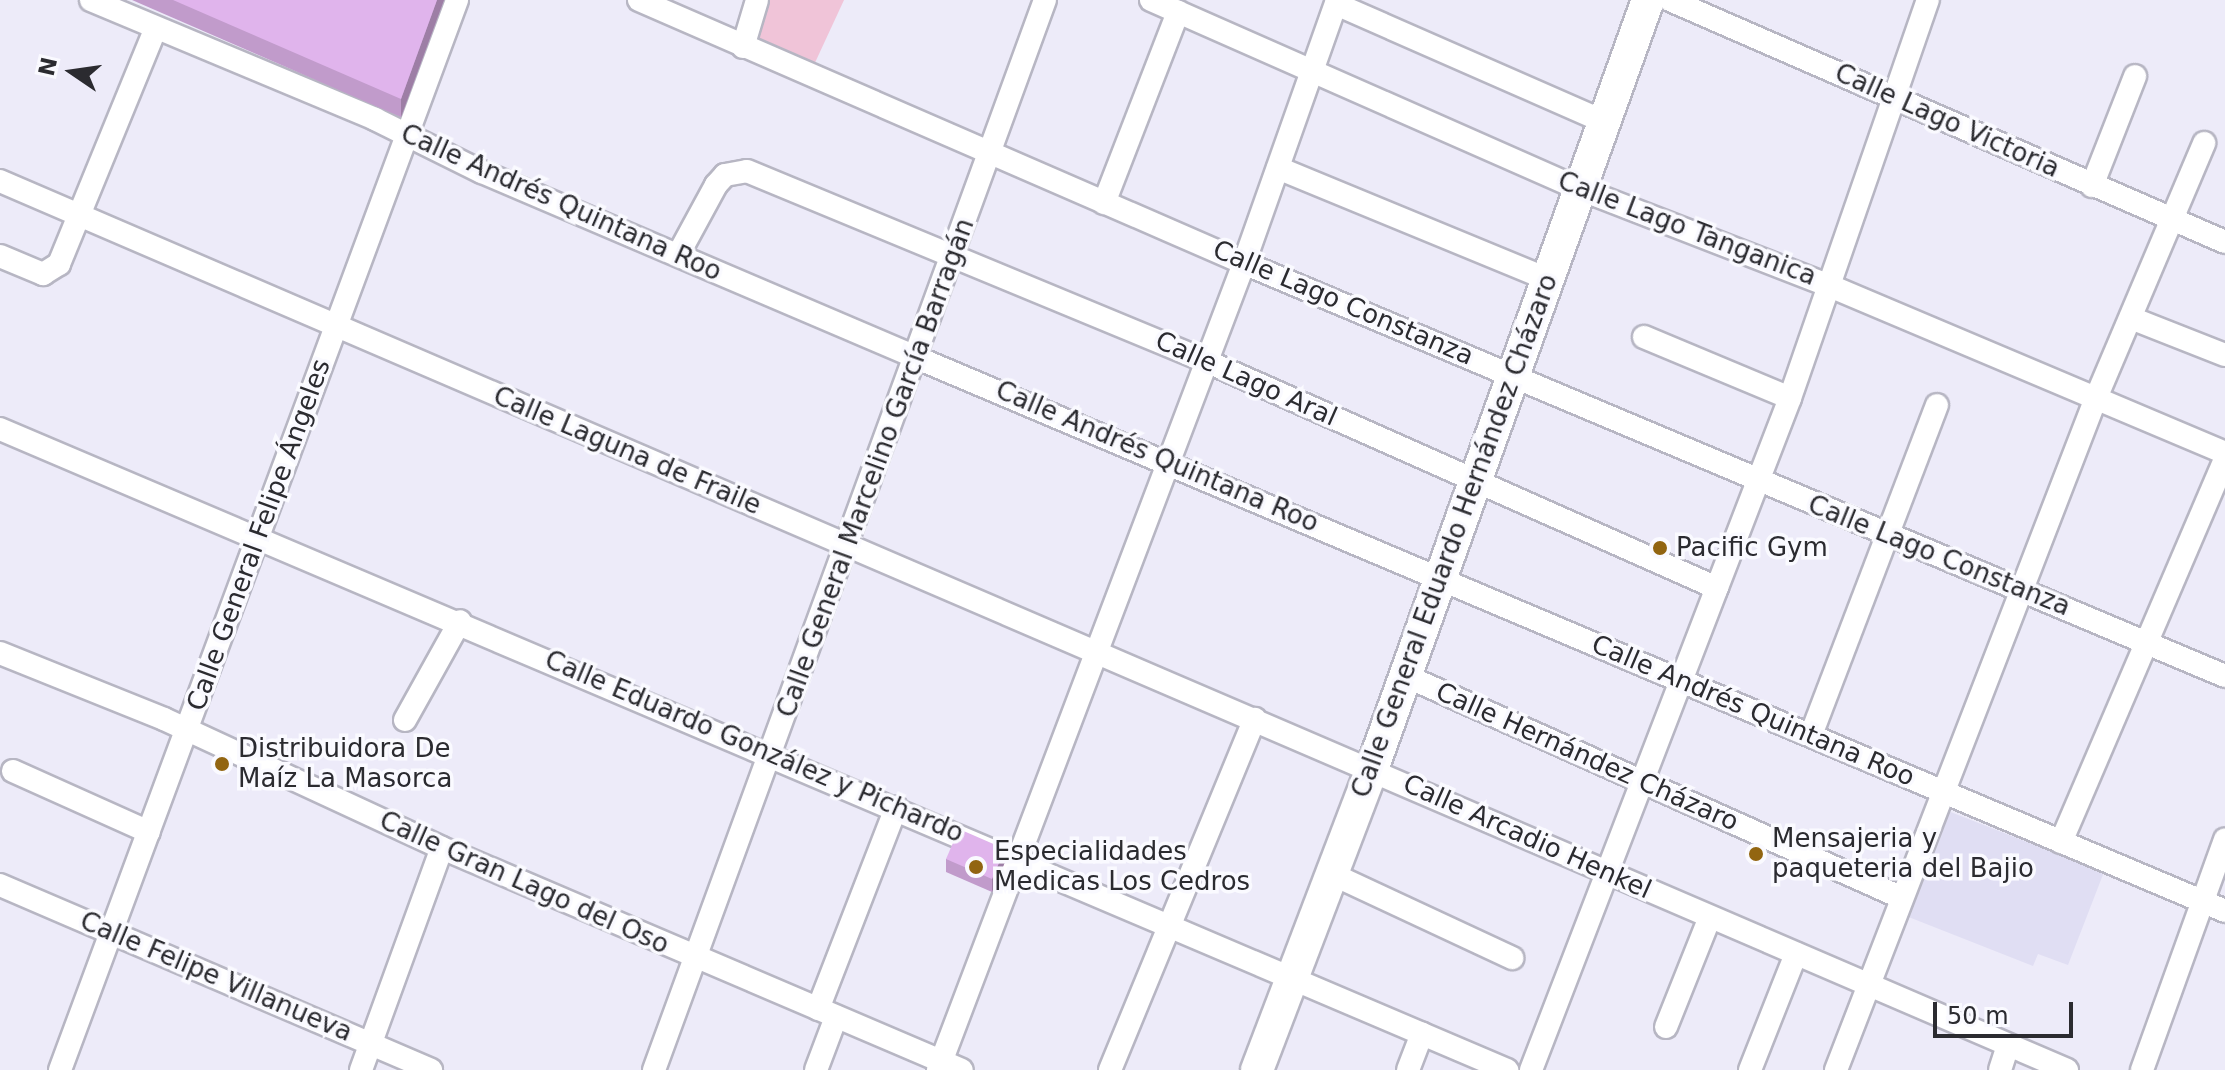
<!DOCTYPE html>
<meta charset="utf-8">
<style>
body{margin:0}
#map{position:relative;width:2225px;height:1070px;overflow:hidden;background:#edebf9;font-family:"DejaVu Sans",sans-serif}
div>[style]{position:absolute}
.built>*{inset:0;background:#e0def3}
.green>*{inset:0;background:#f0c4d8}
.roads{filter:drop-shadow(2px 0 #b7b6c3) drop-shadow(-2px 0 #b7b6c3) drop-shadow(0 2px #b7b6c3) drop-shadow(0 -2px #b7b6c3)}
.minor>*{height:22px;margin:-11px;padding:0 11px;transform-origin:11px;border-radius:11px;background:#fff}
.secondary>*{height:32px;margin:-16px;padding:0 16px;transform-origin:16px;border-radius:16px;background:#fff}
.wall>*{inset:0;background:#c19bcb}
.shaded-wall>*{inset:0;background:#9d7ea5}
.building>*{inset:0;background:#e0b4ec}
.dots>*{width:22px;height:22px;translate:-50% -50%;box-sizing:border-box;border:4px solid #fafaff;border-radius:50%}
span{translate:-50% -50%;white-space:nowrap;text-align:center;line-height:1.15;-webkit-text-stroke:7px #fafaff;paint-order:stroke}
.street-label{font-size:26px;color:#2b2b30}
.poi-label{font-size:26px;color:#2b2b30}
.left{translate:0 -50%;text-align:left}
.north{position:absolute;left:32px;top:32px;width:80px;height:80px;-webkit-text-stroke:6px #fafaff;paint-order:stroke;rotate:283deg;font-size:22px;font-weight:700;line-height:32px;text-align:center;color:#2b2b30}
.north::after{content:'';display:block;margin:auto;width:28px;height:36px;background:#2b2b30;clip-path:polygon(50% 0,100% 100%,50% 72%,0 100%)}
.scale{position:absolute;left:1933px;top:1002px;width:140px;height:36px;box-sizing:border-box;border:4px solid #2b2b30;border-top:0;padding-left:10px;font-size:24px;line-height:28px;white-space:nowrap;color:#2b2b30;-webkit-text-stroke:6px #fafaff;paint-order:stroke}
</style>
<div id="map">
<div class="built">
<i style="clip-path:polygon(1948px 811px,2104px 872px,2068px 965px,2038px 954px,2033px 966px,1906px 916px)"></i>
</div>
<div class="green">
<i style="clip-path:polygon(769px 0,844px 0,813px 67px,755px 42px)"></i>
</div>
<div class="roads">
<div class="minor">
<i style="left:91px;top:0;width:308px;rotate:22.7deg"></i>
<i style="left:375px;top:119px;width:119px;rotate:26.4deg"></i>
<i style="left:482px;top:172px;width:471px;rotate:23.1deg"></i>
<i style="left:915px;top:357px;width:1422px;rotate:22.92deg"></i>
<i style="left:639px;top:0;width:660px;rotate:23.5deg"></i>
<i style="left:1244px;top:263px;width:1064px;rotate:22.83deg"></i>
<i style="left:1151px;top:0;width:469px;rotate:23.8deg"></i>
<i style="left:1580px;top:189px;width:268px;rotate:21.2deg"></i>
<i style="left:1830px;top:286px;width:429px;rotate:22.9deg"></i>
<i style="left:1670px;top:0;width:605px;rotate:23.56deg"></i>
<i style="left:1336px;top:4px;width:294px;rotate:23.7deg"></i>
<i style="left:743px;top:47px;width:49px;rotate:-73.4deg"></i>
<i style="left:1278px;top:168px;width:291px;rotate:22.4deg"></i>
<i style="left:0;top:181px;width:2250px;rotate:23.27deg"></i>
<i style="left:2092px;top:186px;width:118px;rotate:-68.6deg"></i>
<i style="left:1104px;top:203px;width:205px;rotate:-68.8deg"></i>
<i style="left:678px;top:255px;width:80px;rotate:-61.5deg"></i>
<i style="left:716px;top:185px;width:13px;rotate:-48deg"></i>
<i style="left:725px;top:175px;width:22px;rotate:-10deg"></i>
<i style="left:747px;top:171px;width:497px;rotate:22.5deg"></i>
<i style="left:1206px;top:361px;width:559px;rotate:23.95deg"></i>
<i style="left:0;top:256px;width:47px;rotate:22.7deg"></i>
<i style="left:43px;top:274px;width:19px;rotate:-32deg"></i>
<i style="left:59px;top:264px;width:255px;rotate:-67.7deg"></i>
<i style="left:2131px;top:318px;width:101px;rotate:21.5deg"></i>
<i style="left:1644px;top:337px;width:158px;rotate:22.7deg"></i>
<i style="left:0;top:429px;width:1638px;rotate:23.04deg"></i>
<i style="left:0;top:653px;width:177px;rotate:21.9deg"></i>
<i style="left:164px;top:719px;width:306px;rotate:24.9deg"></i>
<i style="left:442px;top:848px;width:565px;rotate:23.12deg"></i>
<i style="left:1406px;top:676px;width:541px;rotate:24.1deg"></i>
<i style="left:405px;top:720px;width:113px;rotate:-60.9deg"></i>
<i style="left:1811px;top:735px;width:353px;rotate:-69.1deg"></i>
<i style="left:13px;top:771px;width:149px;rotate:24.2deg"></i>
<i style="left:2061px;top:842px;width:417px;rotate:-66.8deg"></i>
<i style="left:1332px;top:874px;width:199px;rotate:25deg"></i>
<i style="left:0;top:885px;width:469px;rotate:23.2deg"></i>
<i style="left:818px;top:1009px;width:216px;rotate:-68.8deg"></i>
<i style="left:1666px;top:1027px;width:118px;rotate:-68.2deg"></i>
<i style="left:60px;top:1070px;width:1141px;rotate:-69.64deg"></i>
<i style="left:361px;top:1070px;width:236px;rotate:-70deg"></i>
<i style="left:654px;top:1070px;width:1139px;rotate:-69.93deg"></i>
<i style="left:816px;top:1070px;width:57px;rotate:-69.3deg"></i>
<i style="left:938px;top:1070px;width:863px;rotate:-69.23deg"></i>
<i style="left:1244px;top:263px;width:279px;rotate:-70.5deg"></i>
<i style="left:1110px;top:1070px;width:380px;rotate:-67.6deg"></i>
<i style="left:1408px;top:1070px;width:39px;rotate:-69deg"></i>
<i style="left:1531px;top:1070px;width:720px;rotate:-68.92deg"></i>
<i style="left:1790px;top:398px;width:421px;rotate:-70.9deg"></i>
<i style="left:1750px;top:1070px;width:125px;rotate:-68.4deg"></i>
<i style="left:1836px;top:1070px;width:721px;rotate:-68.85deg"></i>
<i style="left:2096px;top:398px;width:277px;rotate:-67deg"></i>
<i style="left:2000px;top:1070px;width:25px;rotate:-72deg"></i>
<i style="left:2142px;top:1070px;width:245px;rotate:-70.2deg"></i>
</div>
<div class="secondary">
<i style="left:1257px;top:1070px;width:322px;rotate:-69.1deg"></i>
<i style="left:1372px;top:769px;width:817px;rotate:-70.26deg"></i>
</div>
</div>
<div class="wall">
<i style="clip-path:polygon(132px 0,444px 0,401px 117px)"></i>
<i style="clip-path:polygon(946px 859px,1005px 862px,992px 892px,946px 872px)"></i>
</div>
<div class="shaded-wall">
<i style="clip-path:polygon(437px 0,444px 0,401px 117px,401px 99px)"></i>
<i style="clip-path:polygon(1005px 849px,1005px 862px,992px 892px,992px 879px)"></i>
</div>
<div class="building">
<i style="clip-path:polygon(173px 0,437px 0,401px 99px)"></i>
<i style="clip-path:polygon(959px 829px,1005px 849px,992px 879px,946px 859px)"></i>
</div>
<div class="dots">
<i style="left:1660px;top:548px;background:#926511"></i>
<i style="left:222px;top:764px;background:#926511"></i>
<i style="left:1756px;top:854px;background:#926511"></i>
<i style="left:976px;top:867px;background:#926511"></i>
</div>
<div class="street-label">
<span style="left:1947px;top:121px;rotate:24deg">Calle Lago Victoria</span>
<span style="left:561px;top:203px;rotate:24deg">Calle Andrés Quintana Roo</span>
<span style="left:1687px;top:229px;rotate:21deg">Calle Lago Tanganica</span>
<span style="left:1343px;top:303px;rotate:23deg">Calle Lago Constanza</span>
<span style="left:1246px;top:379px;rotate:24deg">Calle Lago Aral</span>
<span style="left:627px;top:451px;rotate:23deg">Calle Laguna de Fraile</span>
<span style="left:1157px;top:457px;rotate:23deg">Calle Andrés Quintana Roo</span>
<span style="left:876px;top:468px;rotate:-70deg">Calle General Marcelino García Barragán</span>
<span style="left:259px;top:535px;rotate:-70deg">Calle General Felipe Ángeles</span>
<span style="left:1455px;top:536px;rotate:-70deg">Calle General Eduardo Hernández Cházaro</span>
<span style="left:1939px;top:556px;rotate:22deg">Calle Lago Constanza</span>
<span style="left:1753px;top:711px;rotate:23deg">Calle Andrés Quintana Roo</span>
<span style="left:754px;top:747px;rotate:23deg">Calle Eduardo González y Pichardo</span>
<span style="left:1587px;top:757px;rotate:24deg">Calle Hernández Cházaro</span>
<span style="left:1527px;top:837px;rotate:24deg">Calle Arcadio Henkel</span>
<span style="left:524px;top:883px;rotate:24deg">Calle Gran Lago del Oso</span>
<span style="left:216px;top:977px;rotate:23deg">Calle Felipe Villanueva</span>
</div>
<div class="poi-label">
<span class="left" style="left:1676px;top:548px">Pacific Gym</span>
<span class="left" style="left:238px;top:764px">Distribuidora De<br>Maíz La Masorca</span>
<span class="left" style="left:1772px;top:854px">Mensajeria y<br>paqueteria del Bajio</span>
<span class="left" style="left:994px;top:867px">Especialidades<br>Medicas Los Cedros</span>
</div>
<div class="north">N</div>
<div class="scale">50 m</div>
</div>
